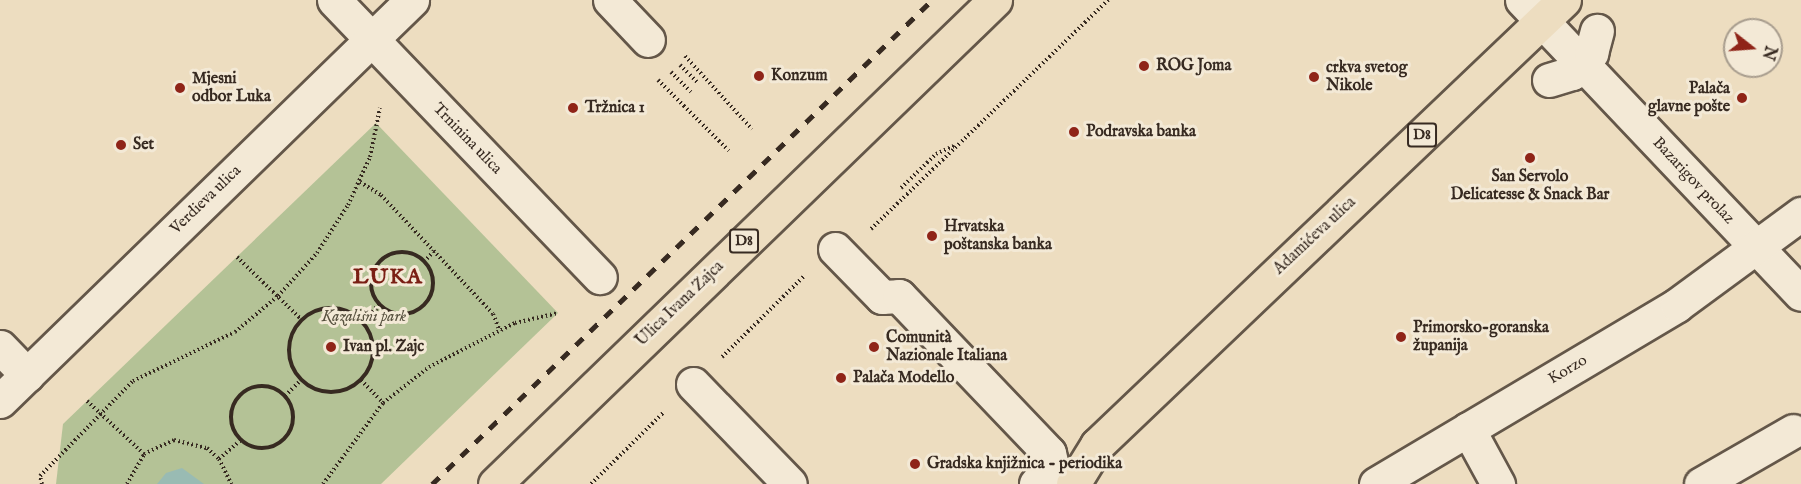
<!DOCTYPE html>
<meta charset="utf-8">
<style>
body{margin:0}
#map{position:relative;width:1801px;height:484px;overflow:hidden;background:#edddc0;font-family:"IM FELL English",serif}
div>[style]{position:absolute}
.green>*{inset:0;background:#b4c296}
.water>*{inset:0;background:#99bbb3}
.path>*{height:4px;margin-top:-2px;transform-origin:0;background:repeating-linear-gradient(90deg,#372a21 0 1.5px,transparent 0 4.5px)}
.path>.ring{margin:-2px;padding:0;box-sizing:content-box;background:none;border:4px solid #372a21;border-radius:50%}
.roads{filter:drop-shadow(2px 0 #645749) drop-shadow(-2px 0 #645749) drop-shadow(0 2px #645749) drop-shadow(0 -2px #645749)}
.minor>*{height:33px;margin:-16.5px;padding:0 16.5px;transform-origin:16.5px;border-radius:16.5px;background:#f3e9d6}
.major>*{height:33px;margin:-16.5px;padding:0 16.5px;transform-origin:16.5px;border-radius:16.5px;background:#edddc0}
.rail>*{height:4.5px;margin-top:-2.25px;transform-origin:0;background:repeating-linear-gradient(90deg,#372a21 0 10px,transparent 0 20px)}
.dots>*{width:16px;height:16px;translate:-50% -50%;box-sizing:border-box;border:3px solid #f3e9d6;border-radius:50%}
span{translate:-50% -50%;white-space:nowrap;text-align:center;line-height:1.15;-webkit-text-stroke:6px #f3e9d6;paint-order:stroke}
.shield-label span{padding:2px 4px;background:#f3e9d6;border:2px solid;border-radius:4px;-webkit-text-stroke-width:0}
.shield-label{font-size:15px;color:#372a21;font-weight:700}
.poi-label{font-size:16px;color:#372a21;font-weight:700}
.left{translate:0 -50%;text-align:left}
.right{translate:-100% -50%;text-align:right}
.street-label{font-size:16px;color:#372a21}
.park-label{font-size:16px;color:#56503e;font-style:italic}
.district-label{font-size:22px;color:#7a1f14;font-weight:700;letter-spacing:1.5px}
.north{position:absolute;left:1723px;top:18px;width:60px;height:60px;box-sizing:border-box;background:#f3e9d6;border:2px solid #a89d8e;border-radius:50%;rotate:107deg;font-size:16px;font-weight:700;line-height:24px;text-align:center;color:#372a21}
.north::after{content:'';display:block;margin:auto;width:21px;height:27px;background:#8f2418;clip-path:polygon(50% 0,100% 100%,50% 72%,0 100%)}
</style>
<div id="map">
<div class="green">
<i style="clip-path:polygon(376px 123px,558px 313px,381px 484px,56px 484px,63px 424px)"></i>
</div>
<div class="water">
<i style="clip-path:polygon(182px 468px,204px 484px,157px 484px,166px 473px)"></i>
</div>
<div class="path">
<i style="left:685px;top:56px;width:99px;rotate:47.5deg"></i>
<i style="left:680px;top:65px;width:25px;rotate:45deg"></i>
<i style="left:671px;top:72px;width:28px;rotate:45deg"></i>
<i style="left:658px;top:80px;width:100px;rotate:45deg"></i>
<i style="left:360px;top:182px;width:25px;rotate:32deg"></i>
<i style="left:381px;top:195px;width:163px;rotate:46.7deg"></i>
<i style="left:493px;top:314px;width:18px;rotate:68deg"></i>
<i style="left:901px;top:188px;width:49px;rotate:-44.2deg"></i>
<i style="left:936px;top:154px;width:20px;rotate:-24deg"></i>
<i style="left:871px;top:229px;width:330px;rotate:-44deg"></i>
<i class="ring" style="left:371px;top:252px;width:58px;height:58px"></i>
<i style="left:237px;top:257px;width:91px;rotate:44.1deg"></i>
<i style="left:424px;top:262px;width:15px;rotate:-48deg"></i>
<i class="ring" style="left:289px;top:308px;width:80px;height:80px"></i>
<i style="left:363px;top:322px;width:24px;rotate:-48deg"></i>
<i style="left:722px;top:357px;width:115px;rotate:-44.6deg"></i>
<i style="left:361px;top:380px;width:32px;rotate:46deg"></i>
<i class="ring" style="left:231px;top:386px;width:58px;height:58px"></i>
<i style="left:285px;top:396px;width:23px;rotate:-45deg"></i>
<i style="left:87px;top:401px;width:78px;rotate:42.9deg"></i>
<i style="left:219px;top:459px;width:29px;rotate:-41deg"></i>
<i style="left:42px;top:484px;width:8px;rotate:-104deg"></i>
<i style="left:40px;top:476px;width:133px;rotate:-45.6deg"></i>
<i style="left:133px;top:381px;width:113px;rotate:-25.7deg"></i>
<i style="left:235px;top:332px;width:56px;rotate:-39.9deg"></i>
<i style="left:278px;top:296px;width:58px;rotate:-47.8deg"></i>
<i style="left:317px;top:253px;width:57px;rotate:-57.1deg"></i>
<i style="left:348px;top:205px;width:53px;rotate:-65.4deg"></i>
<i style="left:370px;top:157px;width:50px;rotate:-78.5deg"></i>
<i style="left:127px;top:484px;width:34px;rotate:-60deg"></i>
<i style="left:144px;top:454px;width:33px;rotate:-25deg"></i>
<i style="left:174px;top:440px;width:34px;rotate:14deg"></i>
<i style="left:207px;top:448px;width:16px;rotate:43deg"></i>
<i style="left:219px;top:459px;width:28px;rotate:64deg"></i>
<i style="left:323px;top:484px;width:101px;rotate:-53.5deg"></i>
<i style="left:383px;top:403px;width:58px;rotate:-38deg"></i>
<i style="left:429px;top:367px;width:97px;rotate:-27.1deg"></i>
<i style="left:515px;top:323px;width:44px;rotate:-13.1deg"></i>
<i style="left:591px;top:484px;width:103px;rotate:-44.6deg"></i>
</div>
<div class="roads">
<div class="minor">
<i style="left:334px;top:0;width:384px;rotate:46.2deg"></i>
<i style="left:610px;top:0;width:55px;rotate:46.5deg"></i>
<i style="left:1522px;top:0;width:405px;rotate:46.5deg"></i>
<i style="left:1549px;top:80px;width:24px;rotate:-17deg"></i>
<i style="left:1572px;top:73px;width:28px;rotate:-46deg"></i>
<i style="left:1591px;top:53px;width:23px;rotate:-75deg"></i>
<i style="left:835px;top:249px;width:67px;rotate:45.6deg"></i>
<i style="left:882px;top:297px;width:17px;rotate:-3deg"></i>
<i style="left:899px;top:296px;width:217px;rotate:46.3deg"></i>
<i style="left:1049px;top:453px;width:13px;rotate:77deg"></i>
<i style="left:1052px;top:466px;width:24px;rotate:132deg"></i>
<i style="left:0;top:347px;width:39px;rotate:46deg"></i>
<i style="left:693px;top:384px;width:139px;rotate:45.9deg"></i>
<i style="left:0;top:401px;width:575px;rotate:-44.22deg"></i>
<i style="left:1468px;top:429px;width:63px;rotate:61.4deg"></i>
<i style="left:1376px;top:484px;width:350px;rotate:-30.7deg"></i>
<i style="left:1677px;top:305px;width:154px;rotate:-36.3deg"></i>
<i style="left:1701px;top:484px;width:106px;rotate:-29.9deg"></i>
</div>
<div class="major">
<i style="left:495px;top:484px;width:696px;rotate:-44.07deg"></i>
<i style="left:1073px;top:484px;width:46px;rotate:-58.4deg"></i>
<i style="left:1097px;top:445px;width:645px;rotate:-43.62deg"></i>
</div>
</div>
<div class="rail">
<i style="left:432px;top:484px;width:696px;rotate:-44.07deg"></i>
</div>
<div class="dots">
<i style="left:1144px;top:66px;background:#8f2418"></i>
<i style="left:759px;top:76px;background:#8f2418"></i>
<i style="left:1314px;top:77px;background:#8f2418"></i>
<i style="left:180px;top:88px;background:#8f2418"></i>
<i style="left:1742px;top:98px;background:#8f2418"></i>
<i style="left:573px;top:108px;background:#8f2418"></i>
<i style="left:1074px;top:132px;background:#8f2418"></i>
<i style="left:121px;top:145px;background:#8f2418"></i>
<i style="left:1530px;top:158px;background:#8f2418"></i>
<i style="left:932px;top:236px;background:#8f2418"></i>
<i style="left:1401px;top:337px;background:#8f2418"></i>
<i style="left:331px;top:347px;background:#8f2418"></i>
<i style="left:874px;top:347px;background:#8f2418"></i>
<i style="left:841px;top:378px;background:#8f2418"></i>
<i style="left:915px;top:464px;background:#8f2418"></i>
</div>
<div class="shield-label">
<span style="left:1422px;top:135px">D8</span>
<span style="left:744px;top:241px">D8</span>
</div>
<div class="poi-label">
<span class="left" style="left:1156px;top:66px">ROG Joma</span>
<span class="left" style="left:1326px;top:77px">crkva svetog<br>Nikole</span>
<span class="left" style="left:771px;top:76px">Konzum</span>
<span class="left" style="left:192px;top:88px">Mjesni<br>odbor Luka</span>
<span class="right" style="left:1730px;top:98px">Palača<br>glavne pošte</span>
<span class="left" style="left:585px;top:108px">Tržnica 1</span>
<span class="left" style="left:1086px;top:132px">Podravska banka</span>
<span class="left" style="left:133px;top:145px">Set</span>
<span style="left:1530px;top:186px">San Servolo<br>Delicatesse &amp; Snack Bar</span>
<span class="left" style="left:944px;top:236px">Hrvatska<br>poštanska banka</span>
<span class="left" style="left:1413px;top:337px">Primorsko-goranska<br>županija</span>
<span class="left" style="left:886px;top:347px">Comunità<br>Nazionale Italiana</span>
<span class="left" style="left:343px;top:347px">Ivan pl. Zajc</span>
<span class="left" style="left:853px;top:378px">Palača Modello</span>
<span class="left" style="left:927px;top:464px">Gradska knjižnica - periodika</span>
</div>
<div class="street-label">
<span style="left:467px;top:139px;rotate:46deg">Trninina ulica</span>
<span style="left:1693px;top:181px;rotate:47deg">Bazarigov prolaz</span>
<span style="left:206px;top:200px;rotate:-44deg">Verdieva ulica</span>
<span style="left:1315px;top:236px;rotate:-43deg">Adamićeva ulica</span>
<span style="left:680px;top:304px;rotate:-44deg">Ulica Ivana Zajca</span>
<span style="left:1568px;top:370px;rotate:-31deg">Korzo</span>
</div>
<div class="park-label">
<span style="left:364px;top:317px">Kazališni park</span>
</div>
<div class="district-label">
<span style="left:388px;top:278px">LUKA</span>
</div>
<div class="north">N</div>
</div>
